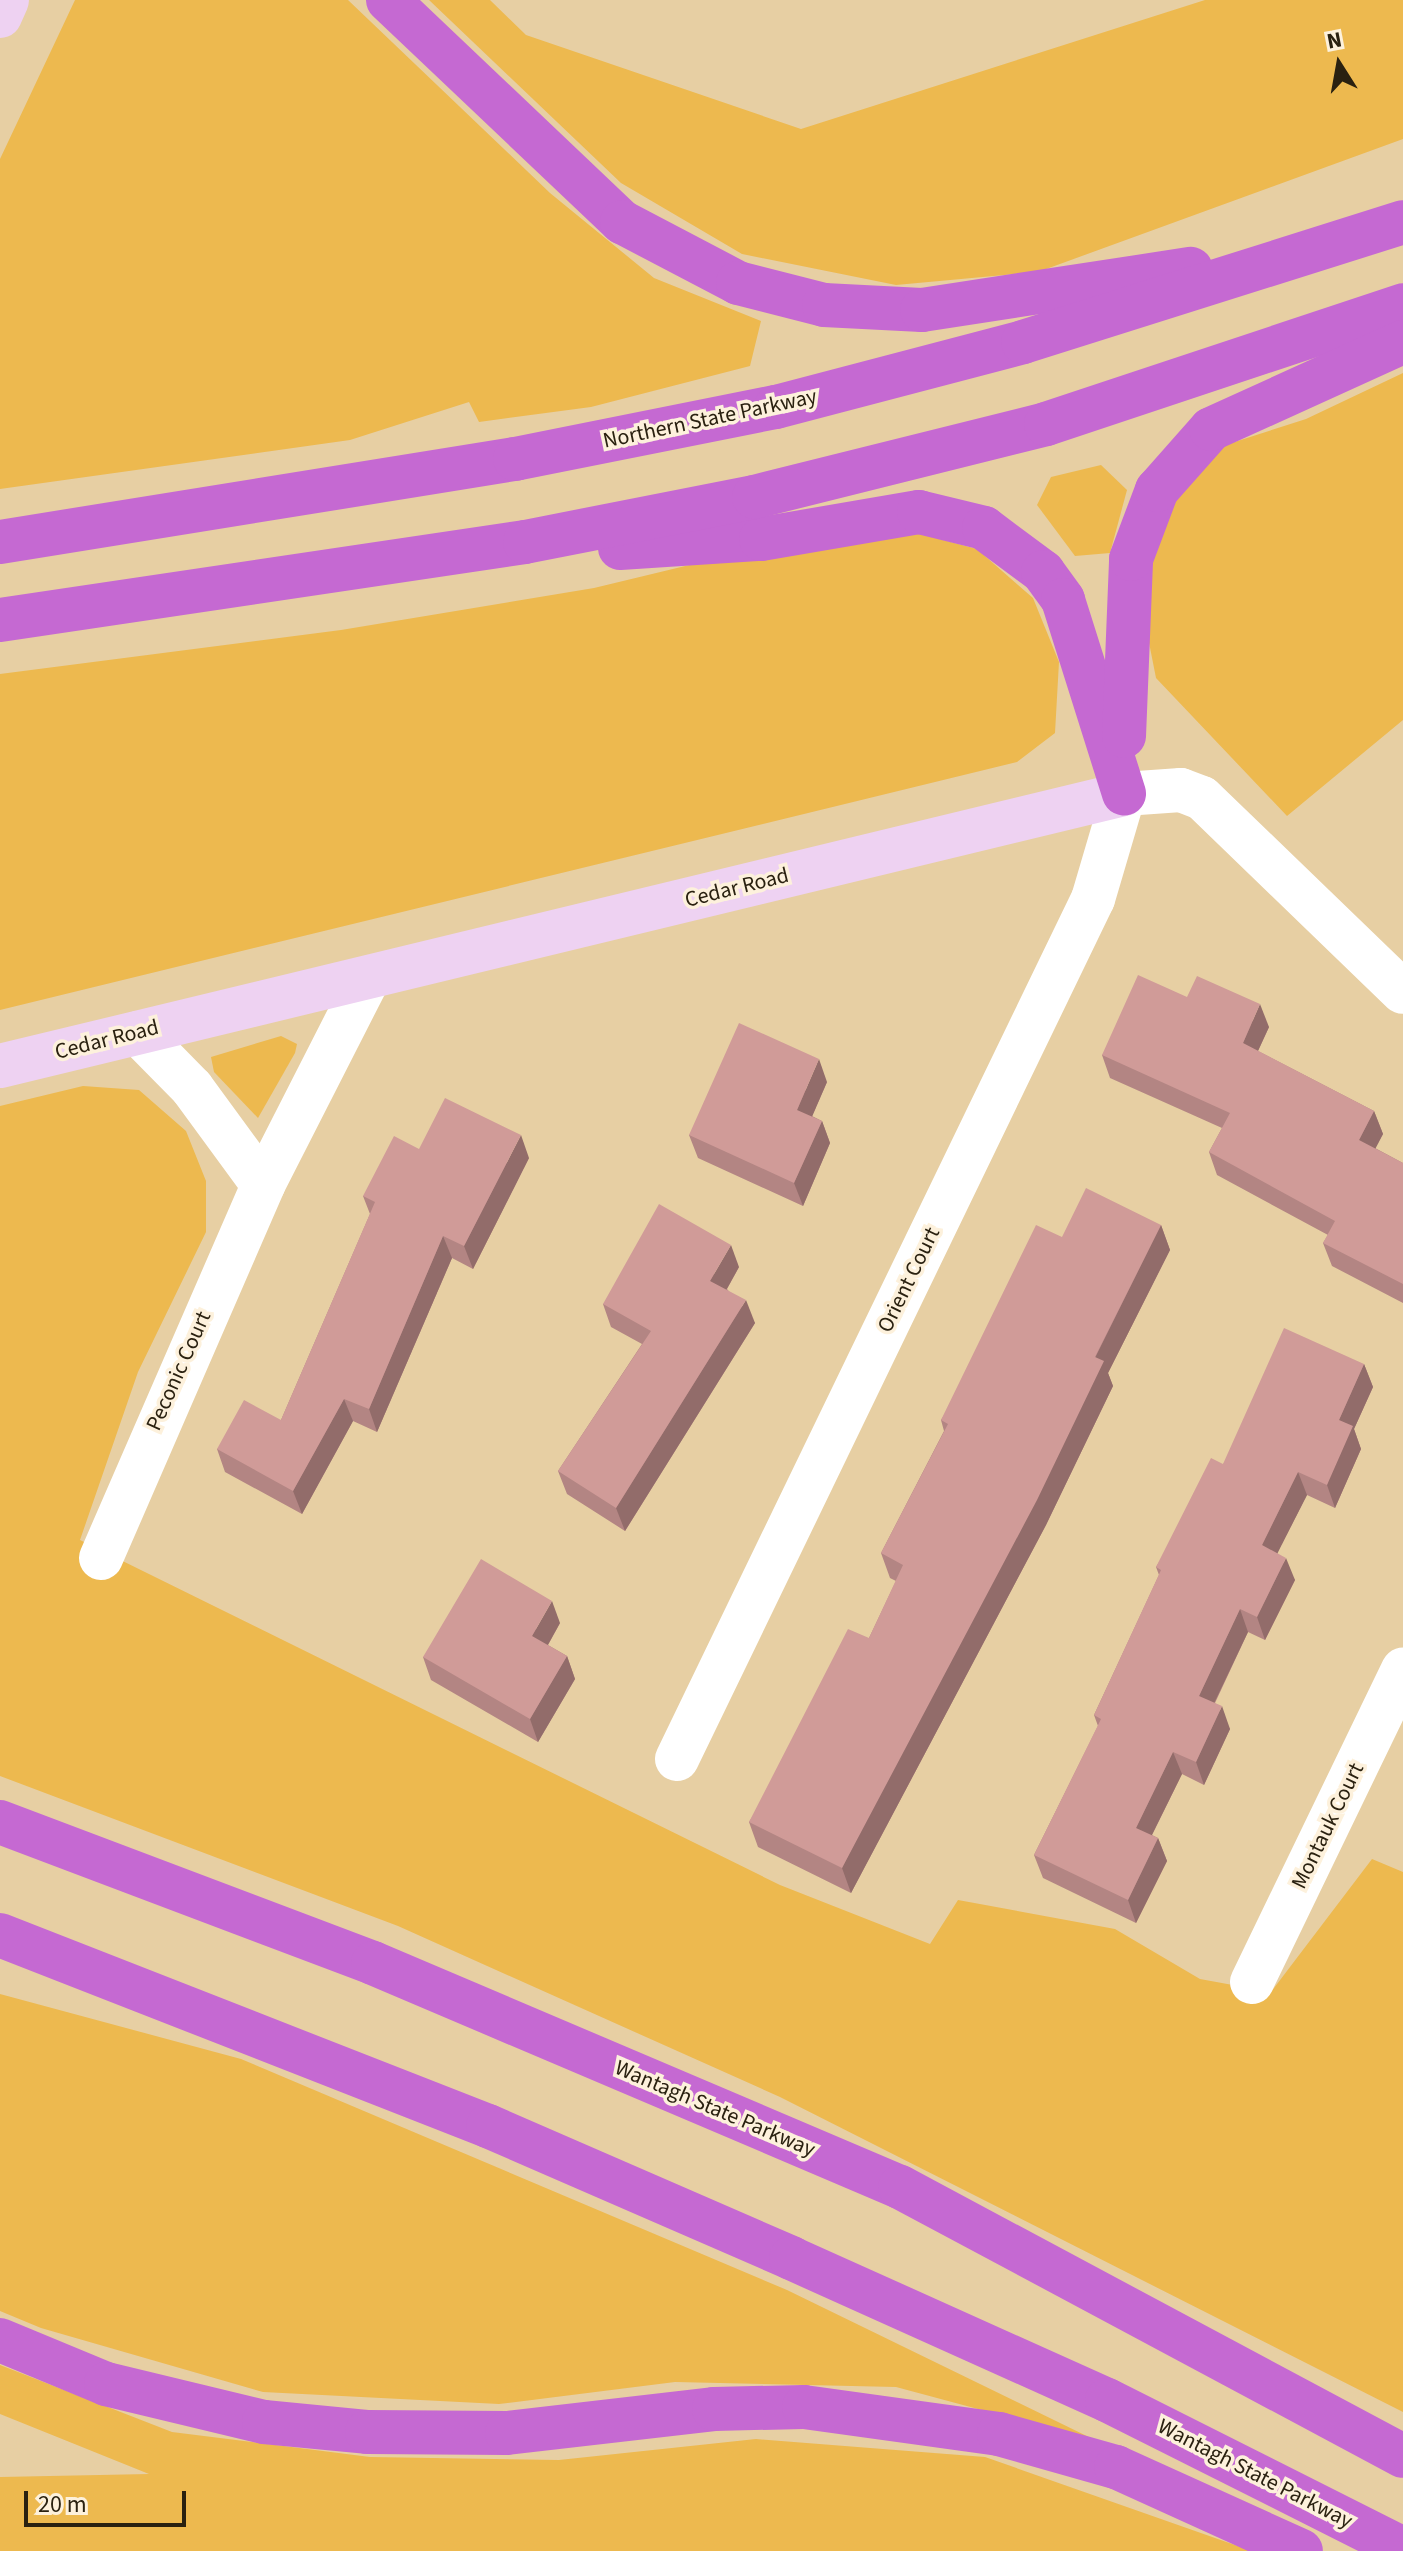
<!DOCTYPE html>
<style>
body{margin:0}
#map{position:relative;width:1403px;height:2551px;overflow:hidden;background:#e7cfa3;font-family:"Source Sans 3",sans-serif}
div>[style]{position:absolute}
.green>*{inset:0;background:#edb94f}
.street>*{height:44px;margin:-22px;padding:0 22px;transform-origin:22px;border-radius:22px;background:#fff}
.secondary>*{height:44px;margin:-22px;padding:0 22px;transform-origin:22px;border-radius:22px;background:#eed2f2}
.highway>*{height:44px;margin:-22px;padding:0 22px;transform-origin:22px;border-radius:22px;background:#c569d2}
.wall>*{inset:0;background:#b38583}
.shaded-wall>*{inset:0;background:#926c6a}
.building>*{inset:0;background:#d09b98}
span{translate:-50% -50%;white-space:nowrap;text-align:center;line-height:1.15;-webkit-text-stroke:7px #fdf1dc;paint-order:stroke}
.street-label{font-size:22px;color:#2a2110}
.north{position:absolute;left:1299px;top:24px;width:80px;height:80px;-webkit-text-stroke:6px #fdf1dc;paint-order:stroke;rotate:349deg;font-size:22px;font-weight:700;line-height:32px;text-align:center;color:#2a2110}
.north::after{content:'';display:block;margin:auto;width:28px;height:36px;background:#2a2110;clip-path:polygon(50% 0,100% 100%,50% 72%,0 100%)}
.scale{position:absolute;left:24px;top:2491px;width:162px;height:36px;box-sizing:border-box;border:4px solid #2a2110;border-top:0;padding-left:10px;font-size:24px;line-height:28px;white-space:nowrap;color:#2a2110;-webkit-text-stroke:6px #fdf1dc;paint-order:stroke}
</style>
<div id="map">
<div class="green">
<i style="clip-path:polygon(75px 0,348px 0,550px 193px,654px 278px,761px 321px,750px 366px,591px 407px,479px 422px,469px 402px,350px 440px,0 489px,0 159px)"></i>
<i style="clip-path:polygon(429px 0,490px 0,526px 35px,801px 129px,1205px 0,1403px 0,1403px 139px,1038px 272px,896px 285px,742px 254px,621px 183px)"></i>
<i style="clip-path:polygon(1403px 373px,1403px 720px,1287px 816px,1156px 678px,1140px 597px,1154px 522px,1200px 453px,1306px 419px)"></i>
<i style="clip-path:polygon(1101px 465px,1127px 490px,1110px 553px,1075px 556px,1037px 505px,1051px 477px)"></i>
<i style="clip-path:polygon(902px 529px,977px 549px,1033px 598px,1059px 662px,1055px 733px,1017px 762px,0 1010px,0 674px,341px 630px,594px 588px,834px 530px)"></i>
<i style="clip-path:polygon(281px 1036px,297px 1044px,295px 1053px,258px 1118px,214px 1072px,211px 1057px)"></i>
<i style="clip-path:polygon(83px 1086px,139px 1090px,186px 1131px,206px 1181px,206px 1232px,138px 1372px,80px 1540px,780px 1885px,930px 1944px,958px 1900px,1115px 1929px,1200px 1979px,1271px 1992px,1372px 1859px,1403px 1872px,1403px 2412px,780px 2097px,398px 1926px,0 1776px,0 1106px)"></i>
<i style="clip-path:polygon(0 1994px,241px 2059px,787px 2290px,1097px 2441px,896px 2387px,675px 2382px,499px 2404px,263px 2392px,41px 2328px,0 2311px)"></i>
<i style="clip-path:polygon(0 2365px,172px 2432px,370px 2457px,559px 2460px,756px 2439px,985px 2457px,1252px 2551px,0 2551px,0 2477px,149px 2474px,0 2414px)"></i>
</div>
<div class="street">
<i style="left:138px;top:1033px;width:77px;rotate:45.5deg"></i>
<i style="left:192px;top:1088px;width:120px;rotate:53.8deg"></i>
<i style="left:101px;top:1558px;width:407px;rotate:-66.5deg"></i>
<i style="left:263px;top:1185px;width:233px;rotate:-63deg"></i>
<i style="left:677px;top:1759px;width:955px;rotate:-64.19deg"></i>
<i style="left:1093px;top:899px;width:109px;rotate:-73.6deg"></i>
<i style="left:1124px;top:794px;width:57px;rotate:-4deg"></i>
<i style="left:1181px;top:790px;width:22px;rotate:21deg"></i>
<i style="left:1202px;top:798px;width:279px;rotate:44deg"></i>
<i style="left:1252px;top:1982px;width:347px;rotate:-64.2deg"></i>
</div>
<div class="secondary">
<i style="left:0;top:16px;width:17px;rotate:-66deg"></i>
<i style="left:0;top:1066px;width:1156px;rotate:-13.6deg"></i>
</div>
<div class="highway">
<i style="left:388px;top:0;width:323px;rotate:43.5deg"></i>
<i style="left:622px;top:222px;width:131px;rotate:27.7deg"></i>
<i style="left:738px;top:283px;width:89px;rotate:14.3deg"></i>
<i style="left:824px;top:305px;width:98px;rotate:2.9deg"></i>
<i style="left:922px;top:310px;width:272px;rotate:-8.7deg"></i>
<i style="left:0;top:542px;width:522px;rotate:-9.16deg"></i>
<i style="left:515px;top:459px;width:266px;rotate:-11.3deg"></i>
<i style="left:776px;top:407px;width:255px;rotate:-14.7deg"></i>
<i style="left:1023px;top:342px;width:398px;rotate:-17.5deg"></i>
<i style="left:620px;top:548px;width:141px;rotate:-3.7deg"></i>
<i style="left:761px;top:539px;width:160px;rotate:-9.7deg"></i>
<i style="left:919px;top:512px;width:67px;rotate:13.8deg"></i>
<i style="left:984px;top:528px;width:74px;rotate:36.7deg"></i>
<i style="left:1043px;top:572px;width:34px;rotate:54deg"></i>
<i style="left:1063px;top:600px;width:203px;rotate:72.5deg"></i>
<i style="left:0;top:620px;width:531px;rotate:-8.45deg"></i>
<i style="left:525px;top:542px;width:233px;rotate:-11.1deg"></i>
<i style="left:754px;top:497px;width:301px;rotate:-14deg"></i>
<i style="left:1046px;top:424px;width:376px;rotate:-18.4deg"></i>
<i style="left:1124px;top:736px;width:177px;rotate:-87.7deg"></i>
<i style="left:1131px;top:559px;width:74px;rotate:-69.4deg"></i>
<i style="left:1157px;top:490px;width:81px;rotate:-48.5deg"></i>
<i style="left:1211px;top:429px;width:211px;rotate:-24.4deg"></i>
<i style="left:0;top:1822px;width:399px;rotate:20.7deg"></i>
<i style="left:373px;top:1963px;width:573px;rotate:23.03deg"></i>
<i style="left:900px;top:2187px;width:570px;rotate:28.14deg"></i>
<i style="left:0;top:1935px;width:524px;rotate:21.38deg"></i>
<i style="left:488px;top:2126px;width:331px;rotate:23.5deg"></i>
<i style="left:791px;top:2258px;width:346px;rotate:24.2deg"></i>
<i style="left:1107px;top:2400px;width:331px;rotate:26.7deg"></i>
<i style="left:0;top:2340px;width:115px;rotate:22.5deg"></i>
<i style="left:106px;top:2384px;width:163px;rotate:13.5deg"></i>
<i style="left:264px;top:2422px;width:103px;rotate:5.5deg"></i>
<i style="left:367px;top:2432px;width:140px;rotate:0.4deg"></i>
<i style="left:507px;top:2433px;width:208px;rotate:-6.6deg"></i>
<i style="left:714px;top:2409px;width:90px;rotate:-1.3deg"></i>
<i style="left:804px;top:2407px;width:197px;rotate:7.9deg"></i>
<i style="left:999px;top:2434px;width:122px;rotate:15.8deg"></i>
<i style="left:1116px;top:2467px;width:203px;rotate:24.4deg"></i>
</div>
<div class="wall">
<i style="clip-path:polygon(1187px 997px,1269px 1027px,1258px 1051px,1374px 1111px,1383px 1134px,1375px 1148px,1403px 1163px,1403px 1303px,1332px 1266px,1323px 1243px,1328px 1235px,1217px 1175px,1209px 1152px,1222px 1128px,1110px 1078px,1102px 1055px)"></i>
<i style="clip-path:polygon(827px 1082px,812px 1116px,822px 1121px,830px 1143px,803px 1206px,698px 1158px,689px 1135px)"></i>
<i style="clip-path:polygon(529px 1158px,473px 1269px,452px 1258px,377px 1432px,353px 1421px,302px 1514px,225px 1472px,217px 1449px,281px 1420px,370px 1214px,363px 1196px)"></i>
<i style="clip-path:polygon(1161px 1225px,1170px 1250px,1108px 1373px,1113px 1386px,1046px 1525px,851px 1893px,758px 1847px,749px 1822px,869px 1638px,896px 1581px,890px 1578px,881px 1553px,944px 1431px,941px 1420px,1062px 1237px)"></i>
<i style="clip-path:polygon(739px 1267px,727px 1289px,755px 1323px,625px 1531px,567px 1494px,558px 1471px,642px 1344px,611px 1327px,603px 1304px)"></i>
<i style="clip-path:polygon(1364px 1364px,1373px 1387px,1354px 1429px,1361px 1449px,1335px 1508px,1307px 1495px,1277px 1553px,1295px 1580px,1265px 1640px,1248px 1632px,1215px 1703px,1230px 1729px,1204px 1785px,1182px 1774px,1152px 1835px,1158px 1838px,1167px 1861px,1136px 1923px,1043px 1878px,1034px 1855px,1098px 1726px,1094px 1715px,1159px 1575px,1156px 1567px,1223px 1464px)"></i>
<i style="clip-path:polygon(560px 1623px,548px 1645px,567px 1656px,575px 1679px,538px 1742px,431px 1680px,423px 1657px)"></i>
</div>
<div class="shaded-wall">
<i style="clip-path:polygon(1260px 1004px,1269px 1027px,1251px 1066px,1243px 1043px)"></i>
<i style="clip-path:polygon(819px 1059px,827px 1082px,805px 1133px,797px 1110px)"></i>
<i style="clip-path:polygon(1374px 1111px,1383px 1134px,1368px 1163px,1359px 1140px)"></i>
<i style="clip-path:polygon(822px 1121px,830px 1143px,803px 1206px,794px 1183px)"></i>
<i style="clip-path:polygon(521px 1135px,529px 1158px,473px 1269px,464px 1246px)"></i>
<i style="clip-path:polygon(1161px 1225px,1170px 1250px,1108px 1373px,1113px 1386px,1046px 1525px,851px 1893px,842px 1868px)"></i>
<i style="clip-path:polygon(443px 1236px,452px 1258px,377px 1432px,369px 1409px)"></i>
<i style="clip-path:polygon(731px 1245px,739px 1267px,719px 1303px,710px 1281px)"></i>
<i style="clip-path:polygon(746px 1300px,755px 1323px,625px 1531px,616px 1508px)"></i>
<i style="clip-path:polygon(1364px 1364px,1373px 1387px,1354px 1429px,1361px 1449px,1335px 1508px,1327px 1485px,1339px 1420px)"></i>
<i style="clip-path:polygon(344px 1399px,353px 1421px,302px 1514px,293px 1491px)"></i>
<i style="clip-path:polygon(1298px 1472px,1307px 1495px,1270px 1568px,1262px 1545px)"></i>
<i style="clip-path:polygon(1286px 1558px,1295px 1580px,1265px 1640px,1257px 1617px)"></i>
<i style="clip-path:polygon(552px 1601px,560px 1623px,540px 1659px,532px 1636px)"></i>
<i style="clip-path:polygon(1240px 1609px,1248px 1632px,1207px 1718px,1199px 1696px)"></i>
<i style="clip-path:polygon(567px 1656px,575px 1679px,538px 1742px,530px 1719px)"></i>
<i style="clip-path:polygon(1222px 1706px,1230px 1729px,1204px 1785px,1196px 1762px)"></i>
<i style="clip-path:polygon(1173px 1752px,1182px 1774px,1144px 1851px,1136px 1828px)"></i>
<i style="clip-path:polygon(1158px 1838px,1167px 1861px,1136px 1923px,1128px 1900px)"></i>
</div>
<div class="building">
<i style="clip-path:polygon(1138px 975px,1187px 997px,1197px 976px,1260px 1004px,1243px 1043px,1374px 1111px,1359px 1140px,1403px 1163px,1403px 1284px,1323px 1243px,1335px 1221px,1209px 1152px,1230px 1113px,1102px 1055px)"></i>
<i style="clip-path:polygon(739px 1023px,819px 1059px,797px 1110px,822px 1121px,794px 1183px,689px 1135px)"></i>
<i style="clip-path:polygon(445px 1098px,521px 1135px,464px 1246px,443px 1236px,369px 1409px,344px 1399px,293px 1491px,217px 1449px,244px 1400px,281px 1420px,375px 1202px,363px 1196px,394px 1136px,419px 1149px)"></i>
<i style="clip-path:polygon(1086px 1188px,1161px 1225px,1095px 1357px,1104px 1361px,1037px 1500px,842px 1868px,749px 1822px,848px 1629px,869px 1638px,903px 1565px,881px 1553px,948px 1424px,941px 1420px,1036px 1225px,1062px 1237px)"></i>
<i style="clip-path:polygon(659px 1204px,731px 1245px,710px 1281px,746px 1300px,616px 1508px,558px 1471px,651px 1331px,603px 1304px)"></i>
<i style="clip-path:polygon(1284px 1328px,1364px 1364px,1339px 1420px,1353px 1426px,1327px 1485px,1298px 1472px,1262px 1545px,1286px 1558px,1257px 1617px,1240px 1609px,1199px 1696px,1222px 1706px,1196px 1762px,1173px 1752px,1136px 1828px,1158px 1838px,1128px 1900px,1034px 1855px,1101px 1719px,1094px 1715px,1161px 1570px,1156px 1567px,1211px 1458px,1223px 1464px)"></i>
<i style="clip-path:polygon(481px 1559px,552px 1601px,532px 1636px,567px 1656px,530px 1719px,423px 1657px)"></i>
</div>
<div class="street-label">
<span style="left:710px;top:419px;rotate:-12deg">Northern State Parkway</span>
<span style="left:737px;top:888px;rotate:-14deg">Cedar Road</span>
<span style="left:107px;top:1040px;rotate:-14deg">Cedar Road</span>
<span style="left:909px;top:1280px;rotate:-64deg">Orient Court</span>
<span style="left:179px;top:1371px;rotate:-66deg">Peconic Court</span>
<span style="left:1328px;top:1826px;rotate:-64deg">Montauk Court</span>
<span style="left:715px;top:2109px;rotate:23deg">Wantagh State Parkway</span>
<span style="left:1255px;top:2474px;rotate:27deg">Wantagh State Parkway</span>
</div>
<div class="north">N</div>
<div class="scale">20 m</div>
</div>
